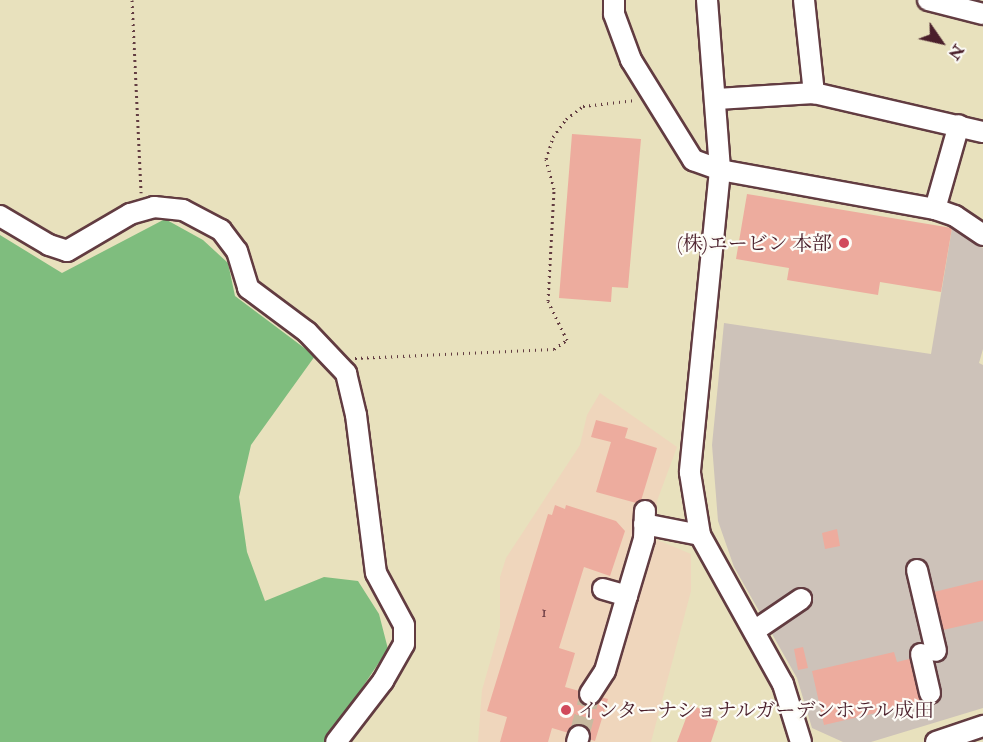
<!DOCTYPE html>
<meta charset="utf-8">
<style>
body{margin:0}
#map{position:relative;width:983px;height:742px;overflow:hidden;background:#e8e1bd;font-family:"IM FELL Double Pica","Noto Serif JP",serif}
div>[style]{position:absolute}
.built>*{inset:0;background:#efd6bc}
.industrial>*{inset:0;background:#cdc2b9}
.forest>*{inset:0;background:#7fbd7e}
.building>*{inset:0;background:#edac9e}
.minor-tunnel>*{height:20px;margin-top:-10px;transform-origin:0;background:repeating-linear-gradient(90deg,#c8baa0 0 20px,transparent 0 30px)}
.path>*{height:3px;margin-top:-1.5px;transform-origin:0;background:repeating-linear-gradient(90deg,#623c41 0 1.5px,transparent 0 6px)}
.roads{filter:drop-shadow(2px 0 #623c41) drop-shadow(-2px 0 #623c41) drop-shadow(0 2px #623c41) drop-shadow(0 -2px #623c41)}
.minor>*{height:20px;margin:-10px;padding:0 10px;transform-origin:10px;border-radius:10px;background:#fff}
.dots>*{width:16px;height:16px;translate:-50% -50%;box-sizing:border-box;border:3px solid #fdfcf7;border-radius:50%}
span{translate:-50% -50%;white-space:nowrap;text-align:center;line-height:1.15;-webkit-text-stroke:4.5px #fdfcf7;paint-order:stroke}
.number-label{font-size:16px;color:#734248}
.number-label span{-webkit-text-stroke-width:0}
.poi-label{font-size:20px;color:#4a1f2b}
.right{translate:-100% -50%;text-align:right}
.left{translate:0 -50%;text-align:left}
.north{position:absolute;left:911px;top:12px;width:60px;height:60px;-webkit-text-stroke:4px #fdfcf7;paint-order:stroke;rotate:124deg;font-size:16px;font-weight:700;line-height:24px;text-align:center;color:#4a1f2b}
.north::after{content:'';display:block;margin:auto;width:21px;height:27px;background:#4a1f2b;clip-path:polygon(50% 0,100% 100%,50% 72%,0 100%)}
</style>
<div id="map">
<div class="built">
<i style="clip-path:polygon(600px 393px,677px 447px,657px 501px,655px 539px,691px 554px,691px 591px,651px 742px,478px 742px,482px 690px,500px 627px,500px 577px,506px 558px,580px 445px,587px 415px)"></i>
</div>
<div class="industrial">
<i style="clip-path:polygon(952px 228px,983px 248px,983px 349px,979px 363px,983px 365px,983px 708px,871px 742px,843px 742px,812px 728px,797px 678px,734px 567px,718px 521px,712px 445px,724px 323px,931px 354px)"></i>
</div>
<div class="forest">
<i style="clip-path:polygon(165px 219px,203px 240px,228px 263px,235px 296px,315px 356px,251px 445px,239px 497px,247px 552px,265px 601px,324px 577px,358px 581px,379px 614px,388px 649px,326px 742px,0 742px,0 235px,62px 273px)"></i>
</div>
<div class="building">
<i style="clip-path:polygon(572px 134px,641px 139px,628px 288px,612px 287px,611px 302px,559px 298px)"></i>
<i style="clip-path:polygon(747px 194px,952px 228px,941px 292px,880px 282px,878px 295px,787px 280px,789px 268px,736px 259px)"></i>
<i style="clip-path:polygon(596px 420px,628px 428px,625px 438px,657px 448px,640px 504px,596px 492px,611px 442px,591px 437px)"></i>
<i style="clip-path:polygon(555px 505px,565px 509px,566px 505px,616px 521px,625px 531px,610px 576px,584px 567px,559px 648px,575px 653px,565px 687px,608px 699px,595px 741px,552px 728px,548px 742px,500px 742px,507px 717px,487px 711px,548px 514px,552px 515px)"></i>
<i style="clip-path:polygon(837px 529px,840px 546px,825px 549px,822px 533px)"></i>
<i style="clip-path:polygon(983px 580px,983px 621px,943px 630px,934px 592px)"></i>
<i style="clip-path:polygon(803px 647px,808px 668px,798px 670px,794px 649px)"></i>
<i style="clip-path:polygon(894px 652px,897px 662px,913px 658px,923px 702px,824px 725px,812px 671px)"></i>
<i style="clip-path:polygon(691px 705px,701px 709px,700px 714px,718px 721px,711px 742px,677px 742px)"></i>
</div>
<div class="minor-tunnel">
<i style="left:579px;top:736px;width:43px;rotate:-75.3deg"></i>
</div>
<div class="path">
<i style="left:132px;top:0;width:193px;rotate:87.3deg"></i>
<i style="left:355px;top:358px;width:199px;rotate:-2.6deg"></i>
<i style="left:554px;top:349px;width:16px;rotate:-35deg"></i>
<i style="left:567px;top:340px;width:43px;rotate:-116deg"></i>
<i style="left:548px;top:301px;width:112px;rotate:-86.9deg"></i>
<i style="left:554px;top:189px;width:31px;rotate:-105deg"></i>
<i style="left:546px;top:159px;width:23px;rotate:-72deg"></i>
<i style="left:553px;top:137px;width:22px;rotate:-54deg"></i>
<i style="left:566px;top:119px;width:21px;rotate:-37deg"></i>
<i style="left:583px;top:106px;width:53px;rotate:-6.5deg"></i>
</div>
<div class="roads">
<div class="minor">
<i style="left:614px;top:0;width:14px;rotate:90deg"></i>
<i style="left:614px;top:14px;width:49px;rotate:69.7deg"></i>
<i style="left:631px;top:60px;width:118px;rotate:58.2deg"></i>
<i style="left:693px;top:160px;width:29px;rotate:20deg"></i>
<i style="left:720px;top:170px;width:219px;rotate:10.3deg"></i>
<i style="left:935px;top:209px;width:21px;rotate:19deg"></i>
<i style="left:955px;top:216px;width:34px;rotate:34deg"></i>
<i style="left:707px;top:0;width:170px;rotate:85.6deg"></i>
<i style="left:720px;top:170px;width:304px;rotate:95.7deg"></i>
<i style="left:690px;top:473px;width:63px;rotate:80.8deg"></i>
<i style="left:700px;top:535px;width:171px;rotate:60.9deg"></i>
<i style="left:783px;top:684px;width:61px;rotate:72.8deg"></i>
<i style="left:804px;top:0;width:94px;rotate:83.9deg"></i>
<i style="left:928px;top:0;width:57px;rotate:14.3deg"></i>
<i style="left:717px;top:99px;width:97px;rotate:-3.5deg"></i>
<i style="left:814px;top:93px;width:173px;rotate:13deg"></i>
<i style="left:935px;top:209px;width:87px;rotate:-74.1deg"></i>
<i style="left:0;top:216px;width:57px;rotate:30.6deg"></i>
<i style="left:49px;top:245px;width:19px;rotate:18deg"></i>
<i style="left:67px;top:251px;width:73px;rotate:-30.4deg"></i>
<i style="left:130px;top:214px;width:25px;rotate:-16deg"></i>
<i style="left:154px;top:207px;width:29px;rotate:6deg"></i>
<i style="left:183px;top:210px;width:43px;rotate:27.8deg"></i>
<i style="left:221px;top:230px;width:26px;rotate:53deg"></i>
<i style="left:237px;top:251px;width:39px;rotate:73deg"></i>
<i style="left:248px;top:288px;width:74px;rotate:36.7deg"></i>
<i style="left:307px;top:332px;width:57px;rotate:46.4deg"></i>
<i style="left:346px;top:373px;width:43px;rotate:76.6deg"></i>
<i style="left:356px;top:415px;width:159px;rotate:82.8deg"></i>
<i style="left:376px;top:573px;width:59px;rotate:61.7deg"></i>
<i style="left:404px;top:625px;width:19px;rotate:90deg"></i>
<i style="left:404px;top:644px;width:43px;rotate:119.6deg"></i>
<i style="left:383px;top:681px;width:77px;rotate:127.6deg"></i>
<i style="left:644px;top:524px;width:57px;rotate:11.1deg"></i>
<i style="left:917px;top:570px;width:83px;rotate:76.8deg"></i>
<i style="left:603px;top:589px;width:25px;rotate:16deg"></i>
<i style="left:754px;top:631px;width:57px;rotate:-34.2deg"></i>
<i style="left:921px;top:654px;width:40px;rotate:77deg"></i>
<i style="left:590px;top:694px;width:27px;rotate:-57deg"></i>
<i style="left:605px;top:671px;width:78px;rotate:-73.7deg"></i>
<i style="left:627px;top:596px;width:59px;rotate:-73.4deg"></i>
<i style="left:644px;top:539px;width:28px;rotate:-88deg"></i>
<i style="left:577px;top:742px;width:6px;rotate:-72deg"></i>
<i style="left:936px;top:742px;width:50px;rotate:-18.8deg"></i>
</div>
</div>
<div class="dots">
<i style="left:844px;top:243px;background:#d1495b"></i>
<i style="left:566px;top:710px;background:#d1495b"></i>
</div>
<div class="number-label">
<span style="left:544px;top:612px">1</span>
</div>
<div class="poi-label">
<span class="right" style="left:832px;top:243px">(株)エービン 本部</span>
<span class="left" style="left:578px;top:710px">インターナショナルガーデンホテル成田</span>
</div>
<div class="north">N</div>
</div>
